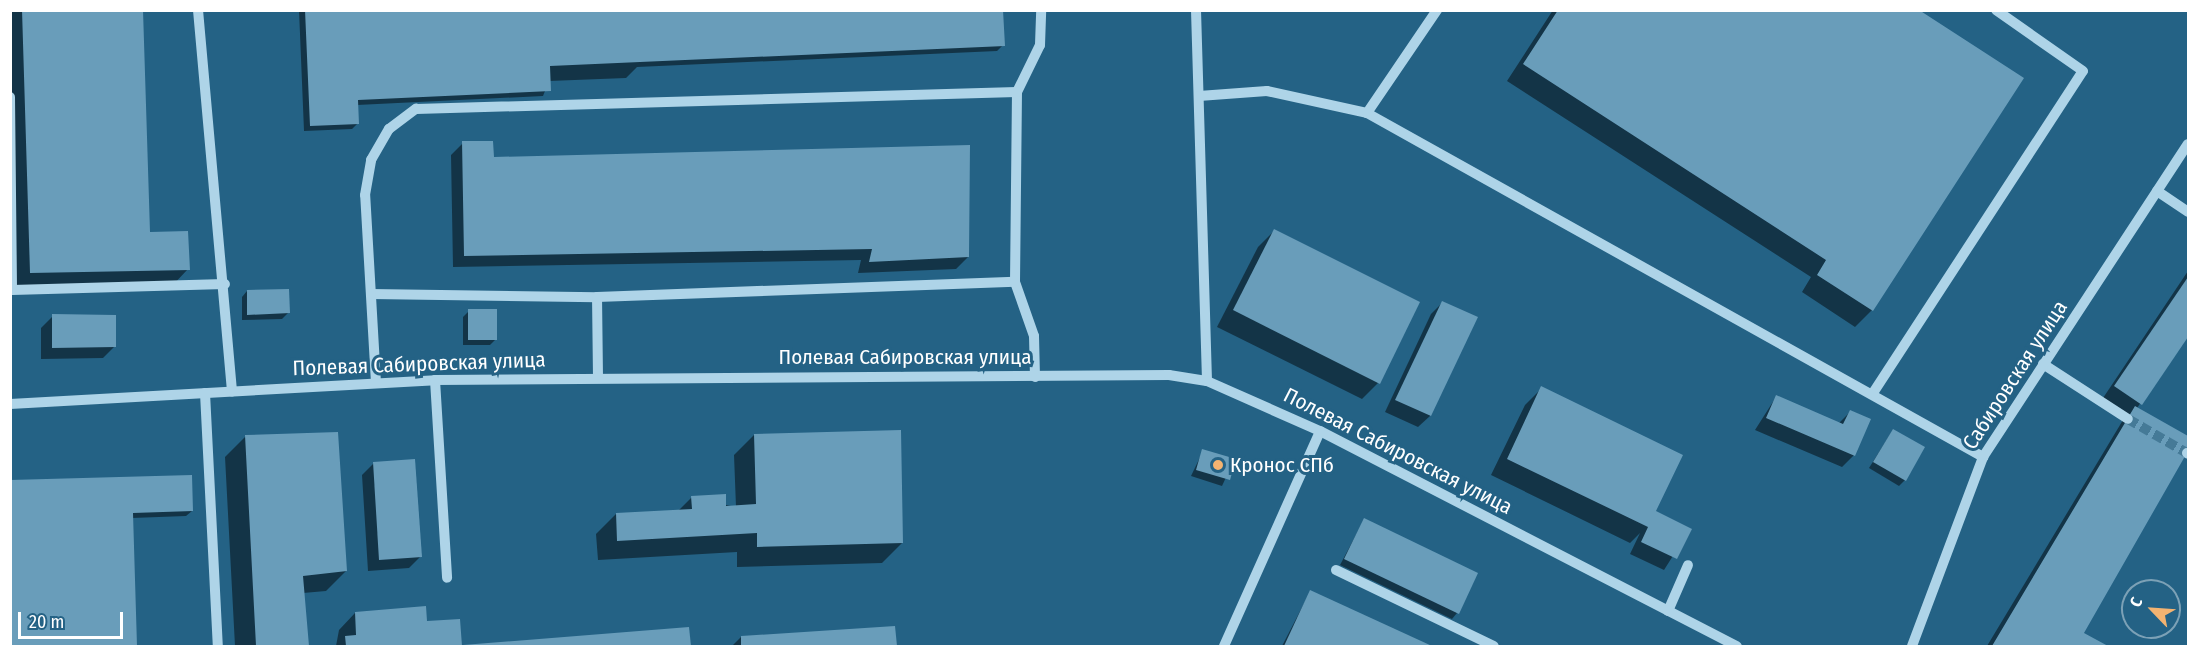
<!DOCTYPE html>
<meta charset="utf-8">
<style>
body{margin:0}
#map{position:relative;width:2199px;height:657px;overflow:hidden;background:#246285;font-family:"Fira Sans Condensed",sans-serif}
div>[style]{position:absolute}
.shadow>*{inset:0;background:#0007}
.building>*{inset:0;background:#699dba}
.minor-tunnel>*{height:10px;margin-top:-5px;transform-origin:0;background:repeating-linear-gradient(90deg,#457a97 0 10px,transparent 0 15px)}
.minor>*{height:10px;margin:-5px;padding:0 5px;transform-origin:5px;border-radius:5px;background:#aed4e8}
.dots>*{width:16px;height:16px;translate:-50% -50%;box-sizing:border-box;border:3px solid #246285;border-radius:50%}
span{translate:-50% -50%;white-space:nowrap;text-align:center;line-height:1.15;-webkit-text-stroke:6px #246285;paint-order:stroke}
.street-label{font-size:21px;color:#fff}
.poi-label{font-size:21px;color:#fff}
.left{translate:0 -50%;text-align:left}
.frame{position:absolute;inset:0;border:12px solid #fff;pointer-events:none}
.north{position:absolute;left:2121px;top:579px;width:60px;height:60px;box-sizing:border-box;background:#246285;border:2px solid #7ca1b6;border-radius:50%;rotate:295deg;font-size:16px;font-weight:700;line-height:24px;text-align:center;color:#fff}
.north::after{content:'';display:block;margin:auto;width:21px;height:27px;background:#f3b371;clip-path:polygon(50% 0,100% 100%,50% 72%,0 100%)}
.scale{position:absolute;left:18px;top:612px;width:105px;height:27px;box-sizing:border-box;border:3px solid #fff;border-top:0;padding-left:8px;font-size:18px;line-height:21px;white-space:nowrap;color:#fff;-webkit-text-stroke:4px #246285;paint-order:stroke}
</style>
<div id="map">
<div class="shadow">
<i style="clip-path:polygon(10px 10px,142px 10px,148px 234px,188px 269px,172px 286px,14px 289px)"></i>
<i style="clip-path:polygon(299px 10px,1002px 10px,1003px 45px,997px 51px,637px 67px,626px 78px,549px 81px,543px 96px,357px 105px,358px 123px,352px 129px,304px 131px)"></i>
<i style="clip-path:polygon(1553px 10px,1917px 10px,1872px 310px,1855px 327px,1802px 292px,1811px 277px,1507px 81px)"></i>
<i style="clip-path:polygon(463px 143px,492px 158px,968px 257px,956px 269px,858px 273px,861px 260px,453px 267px,451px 155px)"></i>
<i style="clip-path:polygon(1274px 231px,1378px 383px,1362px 399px,1217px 327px,1258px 247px)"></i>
<i style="clip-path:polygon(2188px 271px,2188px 334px,2137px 408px,2188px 438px,2188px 448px,2082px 633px,2105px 646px,1987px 646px,2123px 420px,2099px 404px)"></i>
<i style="clip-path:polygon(247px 291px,288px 313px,282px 319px,242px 320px,242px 297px)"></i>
<i style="clip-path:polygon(1443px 302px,1476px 318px,1430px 416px,1418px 427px,1385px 412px,1431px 314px)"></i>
<i style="clip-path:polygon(469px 311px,496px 339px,490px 345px,463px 345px,463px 317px)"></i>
<i style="clip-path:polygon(53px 316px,115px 346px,103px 358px,41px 359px,41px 328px)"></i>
<i style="clip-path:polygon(1542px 388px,1651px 518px,1690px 529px,1664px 570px,1630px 554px,1640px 533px,1630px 543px,1491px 475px,1525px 405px)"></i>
<i style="clip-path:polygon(1776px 397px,1838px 424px,1851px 411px,1869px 419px,1854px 455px,1842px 467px,1755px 430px)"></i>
<i style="clip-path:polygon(1893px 430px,1905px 480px,1899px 486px,1869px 468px)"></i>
<i style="clip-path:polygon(754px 435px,902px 543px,882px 563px,737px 567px,737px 552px,598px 560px,596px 534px,616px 514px,678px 511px,691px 498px,736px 507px,734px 455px)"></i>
<i style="clip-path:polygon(245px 437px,346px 571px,326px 591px,303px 593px,308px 646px,235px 646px,225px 457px)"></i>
<i style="clip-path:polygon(1203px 451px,1234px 460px,1222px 486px,1191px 476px)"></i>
<i style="clip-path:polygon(374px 463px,421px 556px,409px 568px,368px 571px,362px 475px)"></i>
<i style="clip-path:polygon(10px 482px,192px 511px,186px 516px,132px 518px,136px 646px,10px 646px)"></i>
<i style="clip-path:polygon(1364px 520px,1457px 613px,1452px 619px,1340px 565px)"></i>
<i style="clip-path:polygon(1310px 592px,1429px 646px,1282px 646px)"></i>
<i style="clip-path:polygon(355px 613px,425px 623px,458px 620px,461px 646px,688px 629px,689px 646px,336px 646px,339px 630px)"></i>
<i style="clip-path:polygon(894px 628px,895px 646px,732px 646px,741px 637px)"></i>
</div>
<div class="building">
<i style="clip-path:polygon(22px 10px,143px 10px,150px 232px,188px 231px,190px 270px,30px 273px)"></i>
<i style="clip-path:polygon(305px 10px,1003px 10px,1005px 46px,550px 66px,551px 91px,358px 100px,359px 124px,310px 126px)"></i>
<i style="clip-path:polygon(1558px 10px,1919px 10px,2024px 78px,1873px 311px,1817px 275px,1826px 260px,1523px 64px)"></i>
<i style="clip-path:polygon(462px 141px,493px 141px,494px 157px,970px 145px,969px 257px,869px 262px,872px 249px,464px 256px)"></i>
<i style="clip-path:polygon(1274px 229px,1420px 302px,1380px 384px,1233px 310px)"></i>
<i style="clip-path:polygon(2188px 277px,2188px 337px,2142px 405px,2114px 386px)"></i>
<i style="clip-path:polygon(289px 289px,290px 313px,247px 315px,247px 290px)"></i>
<i style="clip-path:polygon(1442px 301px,1478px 317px,1431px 416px,1395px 400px)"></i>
<i style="clip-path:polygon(468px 309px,497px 309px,497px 340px,468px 340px)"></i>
<i style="clip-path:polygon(52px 314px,116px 315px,116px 347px,52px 348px)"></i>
<i style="clip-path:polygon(1541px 386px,1683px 455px,1656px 511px,1692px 529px,1677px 559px,1641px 542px,1648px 527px,1507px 459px)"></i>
<i style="clip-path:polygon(1776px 395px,1843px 424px,1850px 410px,1871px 419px,1855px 456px,1766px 418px)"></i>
<i style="clip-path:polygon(2135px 406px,2188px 436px,2188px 451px,2084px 633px,2108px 646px,1992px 646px)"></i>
<i style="clip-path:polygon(1893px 429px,1925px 447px,1906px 481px,1873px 462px)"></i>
<i style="clip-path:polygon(901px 430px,903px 543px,757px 547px,757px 533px,617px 541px,616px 513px,692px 509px,691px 496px,726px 494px,726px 506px,756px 504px,754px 434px)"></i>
<i style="clip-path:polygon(338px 432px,347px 571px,303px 576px,309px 646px,256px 646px,245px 435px)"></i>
<i style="clip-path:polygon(1202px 449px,1236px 459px,1230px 480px,1196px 470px)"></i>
<i style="clip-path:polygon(415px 459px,422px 557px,379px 560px,373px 462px)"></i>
<i style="clip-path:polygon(192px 475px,193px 511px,133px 513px,137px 646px,10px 646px,10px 480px)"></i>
<i style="clip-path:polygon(1364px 518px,1478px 573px,1459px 614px,1344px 559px)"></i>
<i style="clip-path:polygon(1310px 590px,1432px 646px,1284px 646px)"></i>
<i style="clip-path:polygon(426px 606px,427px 621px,460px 619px,462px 646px,346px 646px,345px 636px,356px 635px,355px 612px)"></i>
<i style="clip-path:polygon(895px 626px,897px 646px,741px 646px,741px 636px)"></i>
<i style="clip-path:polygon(689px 627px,691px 646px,463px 646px,463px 645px)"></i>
</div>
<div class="minor-tunnel">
<i style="left:2128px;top:419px;width:68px;rotate:30deg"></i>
</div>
<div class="minor">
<i style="left:198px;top:10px;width:383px;rotate:84.9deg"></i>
<i style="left:1196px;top:10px;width:371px;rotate:88.3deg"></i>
<i style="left:1199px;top:96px;width:68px;rotate:-4.2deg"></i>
<i style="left:1267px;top:91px;width:102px;rotate:12.4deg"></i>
<i style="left:1367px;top:113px;width:706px;rotate:29.18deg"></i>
<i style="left:10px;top:97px;width:193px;rotate:89.4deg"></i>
<i style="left:12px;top:290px;width:213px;rotate:-1.6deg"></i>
<i style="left:1367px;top:113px;width:125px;rotate:-55.8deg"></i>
<i style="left:2157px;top:191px;width:37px;rotate:34deg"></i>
<i style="left:371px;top:294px;width:226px;rotate:0.8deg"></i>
<i style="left:2043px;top:364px;width:101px;rotate:32.9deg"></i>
<i style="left:598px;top:377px;width:80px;rotate:-90.7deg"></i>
<i style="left:597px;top:297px;width:418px;rotate:-2.1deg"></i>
<i style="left:1035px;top:377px;width:41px;rotate:-91.4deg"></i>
<i style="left:1034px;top:336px;width:57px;rotate:-109.4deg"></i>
<i style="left:1015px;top:282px;width:190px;rotate:-89.4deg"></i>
<i style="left:1017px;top:92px;width:52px;rotate:-63.9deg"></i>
<i style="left:1040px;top:45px;width:35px;rotate:-88deg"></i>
<i style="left:435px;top:380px;width:198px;rotate:86.5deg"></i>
<i style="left:376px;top:383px;width:188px;rotate:-93.3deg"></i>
<i style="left:365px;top:195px;width:36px;rotate:-80deg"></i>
<i style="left:371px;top:160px;width:36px;rotate:-60deg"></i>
<i style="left:389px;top:129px;width:34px;rotate:-37deg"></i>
<i style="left:416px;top:109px;width:601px;rotate:-1.62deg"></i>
<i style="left:205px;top:393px;width:253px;rotate:87.1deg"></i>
<i style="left:1873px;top:393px;width:384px;rotate:-56.9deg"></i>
<i style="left:2083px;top:71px;width:106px;rotate:-145deg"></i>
<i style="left:10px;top:404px;width:426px;rotate:-3.2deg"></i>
<i style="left:435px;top:380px;width:734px;rotate:-0.39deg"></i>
<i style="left:1169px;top:375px;width:38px;rotate:9deg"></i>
<i style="left:1207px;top:381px;width:124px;rotate:23.9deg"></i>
<i style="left:1320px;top:431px;width:469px;rotate:27.3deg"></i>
<i style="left:2187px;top:453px;width:1px;rotate:45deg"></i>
<i style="left:1336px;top:570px;width:175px;rotate:25.7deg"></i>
<i style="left:1668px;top:611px;width:50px;rotate:-66.5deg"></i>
<i style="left:1224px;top:646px;width:235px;rotate:-65.9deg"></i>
<i style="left:1912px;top:646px;width:202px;rotate:-69.4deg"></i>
<i style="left:1983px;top:457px;width:374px;rotate:-56.8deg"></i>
</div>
<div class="dots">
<i style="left:1218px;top:465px;background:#f3b371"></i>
</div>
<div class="street-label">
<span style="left:905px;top:357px">Полевая Сабировская улица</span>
<span style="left:419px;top:364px;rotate:-2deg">Полевая Сабировская улица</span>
<span style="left:2015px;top:375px;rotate:-57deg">Сабировская улица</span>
<span style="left:1398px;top:451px;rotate:27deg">Полевая Сабировская улица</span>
</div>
<div class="poi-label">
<span class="left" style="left:1230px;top:465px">Кронос СПб</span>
</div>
<div class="frame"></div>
<div class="north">С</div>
<div class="scale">20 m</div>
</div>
